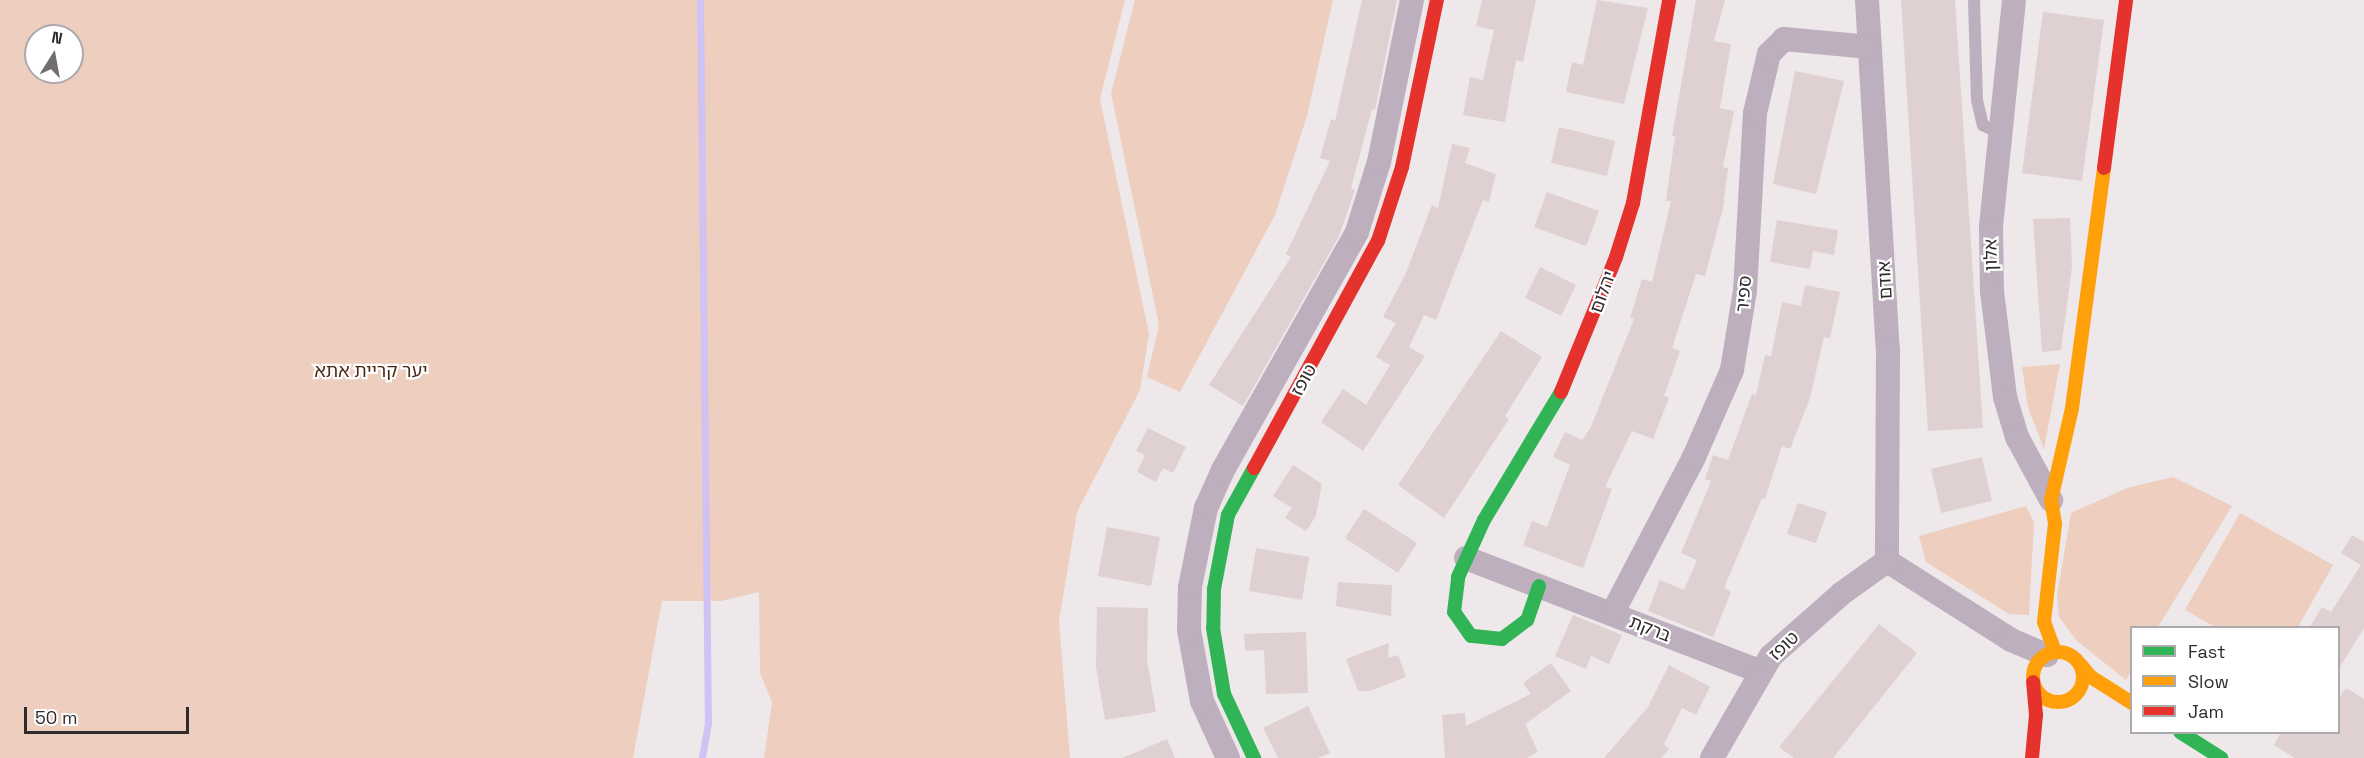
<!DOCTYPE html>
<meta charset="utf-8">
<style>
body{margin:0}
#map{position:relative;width:2364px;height:758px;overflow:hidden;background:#eee8ea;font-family:"Space Grotesk","Noto Sans Hebrew",sans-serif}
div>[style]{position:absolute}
.green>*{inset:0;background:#edcebf}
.stream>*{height:7px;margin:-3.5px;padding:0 3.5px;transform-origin:3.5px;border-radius:3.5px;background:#d0c2f2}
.building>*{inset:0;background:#dfd0d1}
.lane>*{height:12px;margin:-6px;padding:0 6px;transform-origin:6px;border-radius:6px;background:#bdafbd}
.street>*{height:24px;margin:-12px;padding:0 12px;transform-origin:12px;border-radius:12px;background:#bdafbd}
.fast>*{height:14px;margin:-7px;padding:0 7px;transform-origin:7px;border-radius:7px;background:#30b455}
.slow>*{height:14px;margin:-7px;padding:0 7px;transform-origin:7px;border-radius:7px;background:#ff9f0a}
.slow>.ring{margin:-7px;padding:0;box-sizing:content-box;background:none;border:14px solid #ff9f0a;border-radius:50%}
.jam>*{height:14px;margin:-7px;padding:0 7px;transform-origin:7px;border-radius:7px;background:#e5322d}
span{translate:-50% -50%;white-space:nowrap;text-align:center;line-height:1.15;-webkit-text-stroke:4.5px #fff;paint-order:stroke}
.street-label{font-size:18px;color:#2f2b2c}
.park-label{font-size:18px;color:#492813}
.legend{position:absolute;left:2130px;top:626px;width:210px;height:108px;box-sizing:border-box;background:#fff;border:2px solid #acaaab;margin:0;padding:8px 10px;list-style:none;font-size:18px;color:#2f2b2c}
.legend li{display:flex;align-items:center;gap:12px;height:30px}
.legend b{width:30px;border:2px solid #acaaab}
.north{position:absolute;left:24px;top:24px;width:60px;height:60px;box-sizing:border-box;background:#fff;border:2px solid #acaaab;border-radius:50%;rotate:11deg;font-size:16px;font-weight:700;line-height:24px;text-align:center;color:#2f2b2c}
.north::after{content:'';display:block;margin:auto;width:21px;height:27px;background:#726d6e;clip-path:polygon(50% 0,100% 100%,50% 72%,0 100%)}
.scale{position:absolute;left:24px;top:707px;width:165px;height:27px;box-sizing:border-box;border:3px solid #2f2b2c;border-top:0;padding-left:8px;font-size:18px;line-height:21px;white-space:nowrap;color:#2f2b2c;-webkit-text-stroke:4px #fff;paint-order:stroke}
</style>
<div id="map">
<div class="green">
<i style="clip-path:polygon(evenodd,0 0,1125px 0,1100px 99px,1149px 334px,1140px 390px,1077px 512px,1059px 621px,1070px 758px,764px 758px,772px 702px,760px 673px,759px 592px,721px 601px,662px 601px,633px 758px,0 758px,0 0,36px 36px,72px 36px,72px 72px,36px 72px,36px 36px)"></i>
<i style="clip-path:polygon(1135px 0,1333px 0,1307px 116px,1275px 215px,1180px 392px,1147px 377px,1159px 325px,1111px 93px)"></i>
<i style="clip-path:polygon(2060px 364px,2044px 449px,2028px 407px,2022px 367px)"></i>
<i style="clip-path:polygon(2173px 477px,2232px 506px,2158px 627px,2132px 628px,2131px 671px,2126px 680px,2077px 641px,2059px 617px,2057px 595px,2071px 513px,2127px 488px)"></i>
<i style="clip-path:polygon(2026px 506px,2034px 522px,2029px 615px,2009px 614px,1926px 562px,1919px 536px)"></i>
<i style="clip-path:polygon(2240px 513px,2333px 565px,2298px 627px,2215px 627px,2185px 610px)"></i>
</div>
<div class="stream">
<i style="left:700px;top:0;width:723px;rotate:89.37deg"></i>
<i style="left:708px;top:723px;width:36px;rotate:100deg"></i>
</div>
<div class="building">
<i style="clip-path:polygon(1362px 0,1397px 0,1375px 110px,1372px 109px,1351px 188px,1355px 190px,1339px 236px,1243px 406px,1209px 385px,1291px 257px,1286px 254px,1330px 161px,1320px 158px,1331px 119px,1335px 121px)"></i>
<i style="clip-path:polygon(1482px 0,1536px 0,1523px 62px,1516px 60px,1505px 122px,1463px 115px,1470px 77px,1483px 80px,1494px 30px,1476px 26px)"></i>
<i style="clip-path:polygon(1597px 0,1648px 8px,1624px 104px,1566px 92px,1572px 62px,1583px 65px)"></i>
<i style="clip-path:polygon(1696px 0,1725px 0,1714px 41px,1731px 44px,1720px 108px,1734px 111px,1723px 167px,1728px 168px,1723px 208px,1705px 276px,1696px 274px,1672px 348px,1680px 351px,1664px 396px,1669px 398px,1653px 439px,1632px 431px,1605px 487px,1612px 489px,1583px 568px,1523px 545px,1532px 521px,1547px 527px,1570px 465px,1553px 457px,1565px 432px,1582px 440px,1590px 429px,1634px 319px,1630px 318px,1642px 279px,1652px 282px,1671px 201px,1666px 201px,1675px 136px,1672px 136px)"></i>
<i style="clip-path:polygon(1901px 0,1955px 0,1983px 428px,1928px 431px)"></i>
<i style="clip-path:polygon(2043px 12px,2104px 20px,2082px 181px,2022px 173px)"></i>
<i style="clip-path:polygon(1795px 71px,1844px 81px,1816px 194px,1773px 184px)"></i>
<i style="clip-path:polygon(1559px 127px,1615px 141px,1607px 176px,1551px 163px)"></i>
<i style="clip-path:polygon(1452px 144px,1470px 148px,1465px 163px,1496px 174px,1489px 202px,1483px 200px,1436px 320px,1424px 315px,1409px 347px,1425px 356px,1363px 451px,1321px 422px,1343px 389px,1366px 405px,1390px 365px,1376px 357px,1396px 323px,1383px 317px,1406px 273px,1432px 205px,1438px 208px)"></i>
<i style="clip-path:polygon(1547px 192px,1599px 211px,1586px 246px,1534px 227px)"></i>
<i style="clip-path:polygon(2070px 218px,2072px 266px,2061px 350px,2042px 352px,2033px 219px)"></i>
<i style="clip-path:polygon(1777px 220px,1838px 230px,1834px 255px,1813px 251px,1810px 269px,1770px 262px)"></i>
<i style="clip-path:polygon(1540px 267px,1576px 285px,1561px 316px,1525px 298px)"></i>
<i style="clip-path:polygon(1805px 285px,1840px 292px,1830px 338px,1824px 337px,1810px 398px,1790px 449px,1782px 446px,1765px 499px,1762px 498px,1724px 588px,1731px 592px,1713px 637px,1648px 611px,1660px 580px,1684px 590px,1697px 560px,1681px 553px,1711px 481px,1705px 479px,1713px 455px,1728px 460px,1752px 394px,1756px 395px,1765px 355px,1771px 356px,1782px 302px,1801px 306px)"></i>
<i style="clip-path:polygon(1501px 331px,1542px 357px,1505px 416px,1509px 419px,1444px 518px,1398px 485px)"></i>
<i style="clip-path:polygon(1148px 428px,1186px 447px,1173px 473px,1163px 468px,1156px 482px,1137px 472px,1145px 455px,1136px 451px)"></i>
<i style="clip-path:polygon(1982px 457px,1992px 501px,1941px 513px,1931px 469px)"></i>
<i style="clip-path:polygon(1293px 465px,1322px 484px,1316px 516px,1306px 531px,1285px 518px,1292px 508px,1273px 496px)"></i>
<i style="clip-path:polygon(1798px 503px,1827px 512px,1816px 543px,1787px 534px)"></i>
<i style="clip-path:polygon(1364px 509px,1417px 543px,1398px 573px,1345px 538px)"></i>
<i style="clip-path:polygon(1107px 527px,1160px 537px,1151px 586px,1098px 576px)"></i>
<i style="clip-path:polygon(2352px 535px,2364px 542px,2364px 628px,2338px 670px,2338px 627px,2310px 627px,2322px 607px,2331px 612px,2361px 565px,2341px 553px)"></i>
<i style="clip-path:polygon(1256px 548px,1309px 557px,1302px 600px,1249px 591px)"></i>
<i style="clip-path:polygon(1338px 582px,1392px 585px,1391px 616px,1336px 606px)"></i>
<i style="clip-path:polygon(1097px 607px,1148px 608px,1147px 660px,1156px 712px,1105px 720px,1096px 667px)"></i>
<i style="clip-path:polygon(1573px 615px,1622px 635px,1609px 664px,1591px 656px,1586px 669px,1555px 656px)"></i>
<i style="clip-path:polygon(1879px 624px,1917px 653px,1833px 758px,1794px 758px,1779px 747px)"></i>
<i style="clip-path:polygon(1306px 632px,1308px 693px,1266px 694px,1264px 650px,1245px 651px,1244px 634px)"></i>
<i style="clip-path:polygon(1389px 643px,1388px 658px,1398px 655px,1406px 677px,1370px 691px,1358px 691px,1346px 659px)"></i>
<i style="clip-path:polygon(1551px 663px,1571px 691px,1525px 724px,1538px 752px,1527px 758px,1445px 758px,1442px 715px,1465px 713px,1466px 726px,1531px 694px,1523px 683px)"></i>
<i style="clip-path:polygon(1669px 665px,1710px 687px,1696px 715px,1682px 708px,1664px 744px,1669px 749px,1661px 758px,1604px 758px,1648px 707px)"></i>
<i style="clip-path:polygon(2346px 688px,2364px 699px,2364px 758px,2295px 758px,2274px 745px,2281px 732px,2338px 732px,2338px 699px)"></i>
<i style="clip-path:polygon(1308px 706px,1330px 753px,1318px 758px,1278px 758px,1263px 728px)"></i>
<i style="clip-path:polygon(1167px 739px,1175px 758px,1122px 758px)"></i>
</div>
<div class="lane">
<i style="left:1974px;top:0;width:100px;rotate:88.3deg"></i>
<i style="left:1977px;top:100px;width:26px;rotate:77deg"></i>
<i style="left:1983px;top:125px;width:19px;rotate:28deg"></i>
</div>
<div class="street">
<i style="left:1867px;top:0;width:351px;rotate:86.6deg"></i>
<i style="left:1888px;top:350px;width:211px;rotate:90.3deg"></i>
<i style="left:2014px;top:0;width:229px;rotate:95.8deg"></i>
<i style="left:1991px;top:228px;width:63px;rotate:89.1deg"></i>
<i style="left:1992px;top:291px;width:107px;rotate:83deg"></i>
<i style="left:2005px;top:397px;width:42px;rotate:73.3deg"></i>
<i style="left:2017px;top:437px;width:72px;rotate:61.6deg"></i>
<i style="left:1466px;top:558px;width:316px;rotate:21.1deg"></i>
<i style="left:1887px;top:561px;width:147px;rotate:32.5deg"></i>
<i style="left:2011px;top:640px;width:39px;rotate:23deg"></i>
<i style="left:1612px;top:614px;width:177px;rotate:-62.4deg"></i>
<i style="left:1694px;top:457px;width:95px;rotate:-66.4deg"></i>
<i style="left:1732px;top:370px;width:80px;rotate:-80.7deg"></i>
<i style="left:1745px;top:291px;width:178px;rotate:-86.8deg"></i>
<i style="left:1755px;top:113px;width:61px;rotate:-76.7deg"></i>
<i style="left:1769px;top:54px;width:21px;rotate:-45deg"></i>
<i style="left:1784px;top:39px;width:86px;rotate:5.3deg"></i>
<i style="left:1228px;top:758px;width:63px;rotate:-114.5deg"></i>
<i style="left:1202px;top:701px;width:72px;rotate:-100.4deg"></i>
<i style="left:1189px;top:630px;width:43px;rotate:-88.7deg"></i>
<i style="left:1190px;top:587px;width:81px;rotate:-78.6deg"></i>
<i style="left:1206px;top:508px;width:42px;rotate:-65.9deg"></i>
<i style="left:1223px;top:470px;width:273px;rotate:-60.6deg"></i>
<i style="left:1357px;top:232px;width:73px;rotate:-72.6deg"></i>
<i style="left:1379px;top:162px;width:165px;rotate:-78.5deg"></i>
<i style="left:1712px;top:758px;width:118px;rotate:-60deg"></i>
<i style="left:1771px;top:656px;width:94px;rotate:-41.5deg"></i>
<i style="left:1841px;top:594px;width:57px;rotate:-35.7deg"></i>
</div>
<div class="fast">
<i style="left:1254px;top:468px;width:54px;rotate:119deg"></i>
<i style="left:1228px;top:515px;width:75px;rotate:100.7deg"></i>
<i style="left:1214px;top:589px;width:39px;rotate:91deg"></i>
<i style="left:1213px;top:628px;width:67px;rotate:80.5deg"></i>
<i style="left:1224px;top:694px;width:71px;rotate:64.9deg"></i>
<i style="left:1539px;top:586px;width:36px;rotate:109deg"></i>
<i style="left:1527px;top:620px;width:31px;rotate:143deg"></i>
<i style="left:1502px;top:639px;width:31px;rotate:-174deg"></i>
<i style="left:1471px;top:636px;width:29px;rotate:-125deg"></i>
<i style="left:1454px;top:612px;width:35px;rotate:-83deg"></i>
<i style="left:1458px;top:577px;width:63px;rotate:-65.5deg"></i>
<i style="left:1484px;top:520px;width:149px;rotate:-59deg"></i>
<i style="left:2180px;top:732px;width:49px;rotate:32.4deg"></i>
</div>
<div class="slow">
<i class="ring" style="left:2033px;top:652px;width:36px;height:36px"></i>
<i style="left:2055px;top:652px;width:32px;rotate:-110deg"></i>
<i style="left:2044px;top:622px;width:99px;rotate:-83.6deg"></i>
<i style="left:2055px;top:524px;width:24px;rotate:-99deg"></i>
<i style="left:2051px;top:500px;width:94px;rotate:-77.1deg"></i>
<i style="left:2072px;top:408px;width:242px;rotate:-82.4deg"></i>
<i style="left:2080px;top:664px;width:17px;rotate:50deg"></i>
<i style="left:2091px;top:677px;width:49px;rotate:32.4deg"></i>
</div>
<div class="jam">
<i style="left:2104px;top:168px;width:169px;rotate:-82.5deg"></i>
<i style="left:1561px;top:392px;width:146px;rotate:-67.8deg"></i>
<i style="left:1616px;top:257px;width:57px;rotate:-72.5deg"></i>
<i style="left:1633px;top:203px;width:206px;rotate:-79.9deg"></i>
<i style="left:1254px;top:468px;width:259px;rotate:-61.4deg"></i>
<i style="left:1378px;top:241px;width:78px;rotate:-72deg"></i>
<i style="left:1402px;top:167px;width:171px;rotate:-78.2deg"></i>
<i style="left:2032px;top:758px;width:43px;rotate:-84.7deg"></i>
<i style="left:2036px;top:715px;width:33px;rotate:-95deg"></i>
</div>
<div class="street-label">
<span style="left:1991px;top:255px;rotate:-91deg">אלון</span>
<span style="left:1885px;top:280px;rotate:-93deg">אודם</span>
<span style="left:1603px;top:292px;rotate:-70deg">יהלום</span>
<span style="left:1744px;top:294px;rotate:-85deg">ספיר</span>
<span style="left:1304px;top:380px;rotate:-61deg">טופז</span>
<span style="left:1650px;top:629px;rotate:21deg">ברקת</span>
<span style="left:1784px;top:646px;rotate:-44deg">טופז</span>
</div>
<div class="park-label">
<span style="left:371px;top:371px">יער קריית אתא</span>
</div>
<ul class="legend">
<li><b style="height:8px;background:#30b455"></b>Fast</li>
<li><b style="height:8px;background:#ff9f0a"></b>Slow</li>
<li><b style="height:8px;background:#e5322d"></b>Jam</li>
</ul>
<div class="north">N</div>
<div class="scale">50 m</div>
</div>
